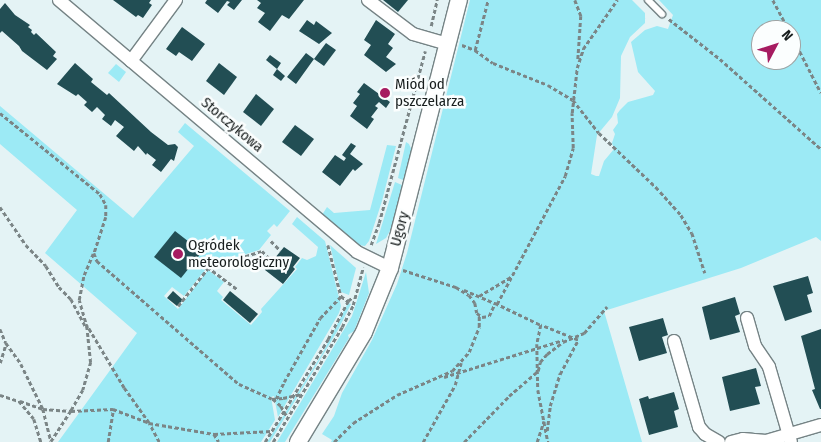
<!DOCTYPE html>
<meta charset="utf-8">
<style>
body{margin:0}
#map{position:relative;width:821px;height:442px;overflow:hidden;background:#e4f3f5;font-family:"Fira Sans Condensed",sans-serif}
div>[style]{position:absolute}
.green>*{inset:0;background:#9ceaf5}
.building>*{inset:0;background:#224e54}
.path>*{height:2.5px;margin-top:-1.25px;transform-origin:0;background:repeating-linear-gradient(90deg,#7b8586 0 4px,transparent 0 6.5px)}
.roads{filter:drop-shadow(1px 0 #758385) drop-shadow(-1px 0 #758385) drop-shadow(0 1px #758385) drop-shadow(0 -1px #758385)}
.service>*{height:6px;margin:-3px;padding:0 3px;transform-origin:3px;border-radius:3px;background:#fff}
.minor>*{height:12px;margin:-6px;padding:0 6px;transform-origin:6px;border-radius:6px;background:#fff}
.tertiary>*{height:16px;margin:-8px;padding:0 8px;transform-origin:8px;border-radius:8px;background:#fff}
.dots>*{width:14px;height:14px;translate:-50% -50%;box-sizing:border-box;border:2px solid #fbfefe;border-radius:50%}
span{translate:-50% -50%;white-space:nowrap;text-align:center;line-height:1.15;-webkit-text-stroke:5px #fbfefe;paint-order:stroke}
.poi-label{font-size:15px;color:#171d1d}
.left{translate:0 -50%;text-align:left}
.street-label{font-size:15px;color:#171d1d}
.north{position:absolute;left:751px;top:20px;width:50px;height:50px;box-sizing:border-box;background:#fbfefe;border:1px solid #a0a4a4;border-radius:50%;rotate:50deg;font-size:14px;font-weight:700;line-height:20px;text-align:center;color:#171d1d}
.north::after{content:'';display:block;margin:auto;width:18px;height:22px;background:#a61c61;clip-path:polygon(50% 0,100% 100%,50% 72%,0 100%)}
</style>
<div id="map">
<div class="green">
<i style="clip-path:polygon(evenodd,470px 0,632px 0,645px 13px,645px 23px,630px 37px,621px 56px,620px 98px,612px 117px,597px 135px,591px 174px,596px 176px,599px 176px,604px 161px,614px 149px,612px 143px,615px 134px,613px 130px,618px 123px,617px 114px,620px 110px,628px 102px,653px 95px,655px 91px,638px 72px,631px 42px,645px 30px,657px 26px,668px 29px,673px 15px,659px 0,821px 0,821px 241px,816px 237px,741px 268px,604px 311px,642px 442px,331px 442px,332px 440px,322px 434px,334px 416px,342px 393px,372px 340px,397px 284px,407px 253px,470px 0,761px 30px,791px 30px,791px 60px,761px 60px,761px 30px)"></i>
<i style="clip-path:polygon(116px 64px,126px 72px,119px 82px,108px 73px)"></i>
<i style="clip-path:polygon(0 106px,133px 218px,194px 146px,178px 132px,185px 123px,290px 211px,277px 227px,274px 224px,267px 231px,271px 235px,259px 250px,208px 266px,197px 258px,196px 260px,206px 269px,184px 296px,172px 287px,164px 296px,178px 309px,208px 270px,224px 282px,217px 291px,223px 297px,221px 300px,251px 325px,262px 312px,261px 309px,297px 269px,295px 267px,302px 258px,307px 260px,316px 256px,318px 247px,292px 224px,297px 217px,325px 241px,341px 306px,339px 313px,278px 417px,274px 396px,271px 397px,275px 420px,261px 442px,58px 442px,137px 333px,45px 253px,77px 210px,0 144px)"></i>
<i style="clip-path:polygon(406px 142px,409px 144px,412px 151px,403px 180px,398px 178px)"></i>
<i style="clip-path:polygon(387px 145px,396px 146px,382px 201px,369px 241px,365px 246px,358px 245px,322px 215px,327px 207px,334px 213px,370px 210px)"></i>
<i style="clip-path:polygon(395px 182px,402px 185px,391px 229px,386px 238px,376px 244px)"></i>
<i style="clip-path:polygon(330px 245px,356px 268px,349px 295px,341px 292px)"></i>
<i style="clip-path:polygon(366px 272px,369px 293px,354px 331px,348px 335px,349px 338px,285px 442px,277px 442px,352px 316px)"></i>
<i style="clip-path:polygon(348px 303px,351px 304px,338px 330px,270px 442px,267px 442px,322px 354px)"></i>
</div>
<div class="building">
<i style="clip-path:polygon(113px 0,151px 0,149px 3px,152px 5px,143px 18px,138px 15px,136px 17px)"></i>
<i style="clip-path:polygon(207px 0,242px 0,234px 10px,227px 5px,230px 2px,227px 1px,218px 13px,205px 3px)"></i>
<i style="clip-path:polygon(257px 0,304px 0,289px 19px,282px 15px,270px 31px,258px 22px,265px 13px,257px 8px,261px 3px)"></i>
<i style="clip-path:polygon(383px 0,408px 0,398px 12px)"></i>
<i style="clip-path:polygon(5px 3px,15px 15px,30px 25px,28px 27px,32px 30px,31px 32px,34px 35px,36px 33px,56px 52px,53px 56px,57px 59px,47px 70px,22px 51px,19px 46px,2px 31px,0 33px,0 9px)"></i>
<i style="clip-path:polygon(307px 20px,314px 25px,316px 21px,332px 33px,319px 44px,299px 31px)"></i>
<i style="clip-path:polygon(376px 20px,395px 34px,388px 44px,393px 48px,386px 57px,396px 64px,386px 72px,364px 55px,371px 45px,364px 40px)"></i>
<i style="clip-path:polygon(182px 27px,205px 44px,192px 61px,179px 52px,176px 56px,166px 49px)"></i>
<i style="clip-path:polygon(326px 43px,336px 50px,324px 66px,314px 59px,296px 84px,287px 77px,306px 53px,314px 59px)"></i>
<i style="clip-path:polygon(270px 55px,281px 63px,277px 69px,266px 60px)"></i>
<i style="clip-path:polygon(75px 63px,93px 79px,91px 82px,107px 95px,109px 93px,151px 132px,168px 145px,175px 144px,178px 147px,174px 161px,171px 159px,161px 172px,152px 165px,156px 160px,147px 153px,146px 155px,138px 146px,134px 151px,116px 136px,124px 127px,115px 120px,111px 126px,102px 119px,105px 115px,97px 107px,92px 112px,84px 105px,87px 102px,78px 94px,76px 96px,57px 84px)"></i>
<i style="clip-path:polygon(219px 63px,237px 77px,224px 95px,206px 81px)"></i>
<i style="clip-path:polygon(277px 69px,285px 76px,281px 81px,273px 75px)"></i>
<i style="clip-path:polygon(364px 83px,390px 102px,386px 108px,379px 102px,375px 106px,378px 108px,371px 117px,374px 119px,367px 129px,350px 116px,357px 106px,353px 103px,360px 94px,357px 92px)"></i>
<i style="clip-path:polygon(256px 94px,274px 109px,261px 126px,243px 112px)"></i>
<i style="clip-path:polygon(295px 125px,314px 139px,301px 156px,282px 142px)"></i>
<i style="clip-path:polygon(351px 143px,356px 146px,350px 154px,363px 164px,355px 171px,353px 169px,340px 186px,322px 172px,335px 155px,344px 161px,346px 158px,342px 155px)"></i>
<i style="clip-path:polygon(175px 231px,202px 252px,181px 278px,154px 257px)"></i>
<i style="clip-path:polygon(284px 247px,300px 258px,293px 267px,295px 269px,283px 284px,265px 270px)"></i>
<i style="clip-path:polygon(808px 276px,813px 293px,807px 295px,812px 312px,785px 321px,773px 286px)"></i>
<i style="clip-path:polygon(173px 291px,183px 300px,177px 306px,167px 298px)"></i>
<i style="clip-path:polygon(230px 291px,258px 314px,250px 323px,223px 300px)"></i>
<i style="clip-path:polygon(735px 297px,740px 314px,735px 316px,740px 332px,710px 340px,702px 307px)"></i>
<i style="clip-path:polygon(663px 318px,668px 335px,662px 337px,667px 353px,639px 361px,629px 327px)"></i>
<i style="clip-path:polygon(821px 329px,821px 409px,820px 409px,812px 390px,815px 389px,801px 336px)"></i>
<i style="clip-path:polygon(756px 368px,761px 386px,755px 387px,760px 404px,730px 411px,722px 377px)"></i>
<i style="clip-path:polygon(674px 392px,679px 409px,674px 411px,678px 427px,649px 435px,639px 399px,648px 396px,649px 399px)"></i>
</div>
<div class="path">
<i style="left:575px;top:0;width:17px;rotate:69deg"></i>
<i style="left:581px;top:16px;width:44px;rotate:93.9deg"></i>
<i style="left:773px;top:0;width:34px;rotate:62deg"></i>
<i style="left:669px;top:19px;width:65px;rotate:38.1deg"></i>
<i style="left:720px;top:59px;width:135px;rotate:41.7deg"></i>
<i style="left:431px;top:26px;width:27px;rotate:-77deg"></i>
<i style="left:791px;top:34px;width:66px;rotate:63deg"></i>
<i style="left:462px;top:45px;width:14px;rotate:21deg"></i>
<i style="left:475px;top:50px;width:22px;rotate:36deg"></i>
<i style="left:493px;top:63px;width:59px;rotate:21.8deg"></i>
<i style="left:548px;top:85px;width:29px;rotate:31deg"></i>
<i style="left:573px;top:100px;width:42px;rotate:51.8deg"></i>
<i style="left:599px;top:133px;width:79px;rotate:43.5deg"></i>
<i style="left:656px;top:187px;width:38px;rotate:48deg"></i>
<i style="left:681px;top:215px;width:21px;rotate:59deg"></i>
<i style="left:692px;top:233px;width:42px;rotate:72deg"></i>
<i style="left:475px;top:50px;width:52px;rotate:-75.4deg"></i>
<i style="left:0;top:113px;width:129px;rotate:39deg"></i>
<i style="left:100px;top:194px;width:13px;rotate:61deg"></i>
<i style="left:106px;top:205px;width:12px;rotate:90deg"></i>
<i style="left:106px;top:217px;width:38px;rotate:108deg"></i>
<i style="left:94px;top:253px;width:9px;rotate:69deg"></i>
<i style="left:97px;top:261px;width:188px;rotate:40.9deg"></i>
<i style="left:239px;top:384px;width:36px;rotate:24deg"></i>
<i style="left:272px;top:399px;width:11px;rotate:-5deg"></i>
<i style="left:283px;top:398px;width:19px;rotate:-12deg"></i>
<i style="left:0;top:207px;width:46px;rotate:55.6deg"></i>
<i style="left:26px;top:245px;width:29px;rotate:46deg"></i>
<i style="left:46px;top:266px;width:25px;rotate:58deg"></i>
<i style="left:59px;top:287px;width:17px;rotate:45deg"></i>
<i style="left:71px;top:299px;width:32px;rotate:62deg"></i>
<i style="left:271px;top:241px;width:13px;rotate:45deg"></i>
<i style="left:328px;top:245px;width:53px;rotate:75.7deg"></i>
<i style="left:341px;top:296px;width:9px;rotate:36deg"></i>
<i style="left:371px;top:245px;width:23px;rotate:-70deg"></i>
<i style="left:379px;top:223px;width:178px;rotate:-75deg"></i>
<i style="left:197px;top:259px;width:50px;rotate:36.9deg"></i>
<i style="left:403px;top:270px;width:56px;rotate:17.8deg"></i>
<i style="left:456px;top:287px;width:15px;rotate:32deg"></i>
<i style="left:469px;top:295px;width:10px;rotate:53deg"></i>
<i style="left:475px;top:303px;width:10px;rotate:79deg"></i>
<i style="left:477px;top:313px;width:6px;rotate:39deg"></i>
<i style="left:482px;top:317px;width:7px;rotate:-8deg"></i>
<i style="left:489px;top:316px;width:14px;rotate:-65deg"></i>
<i style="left:495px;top:303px;width:51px;rotate:25.6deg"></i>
<i style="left:464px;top:290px;width:34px;rotate:23deg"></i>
<i style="left:479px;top:296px;width:37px;rotate:-31deg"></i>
<i style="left:497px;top:304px;width:145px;rotate:-62deg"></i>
<i style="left:565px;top:176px;width:29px;rotate:-74deg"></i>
<i style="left:573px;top:148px;width:35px;rotate:-92deg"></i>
<i style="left:572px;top:113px;width:45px;rotate:-83.7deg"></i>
<i style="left:577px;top:68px;width:20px;rotate:-72deg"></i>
<i style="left:583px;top:49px;width:60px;rotate:-55.2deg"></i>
<i style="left:178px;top:306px;width:48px;rotate:-51.7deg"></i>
<i style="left:208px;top:268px;width:57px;rotate:-17.5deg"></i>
<i style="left:262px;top:251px;width:13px;rotate:45deg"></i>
<i style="left:87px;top:328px;width:29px;rotate:-106deg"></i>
<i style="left:79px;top:300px;width:25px;rotate:-79deg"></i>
<i style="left:84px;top:275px;width:23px;rotate:-67deg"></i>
<i style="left:0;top:329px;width:15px;rotate:67deg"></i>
<i style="left:0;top:363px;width:21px;rotate:-73deg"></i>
<i style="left:6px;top:343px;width:26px;rotate:54deg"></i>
<i style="left:21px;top:364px;width:50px;rotate:63.9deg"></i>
<i style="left:43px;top:409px;width:28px;rotate:4deg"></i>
<i style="left:71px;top:411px;width:37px;rotate:123deg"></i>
<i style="left:444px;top:377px;width:125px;rotate:-17.3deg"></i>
<i style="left:0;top:395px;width:20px;rotate:18deg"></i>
<i style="left:19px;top:401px;width:23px;rotate:50deg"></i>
<i style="left:34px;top:419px;width:24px;rotate:73deg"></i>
<i style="left:273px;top:399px;width:11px;rotate:41deg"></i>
<i style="left:281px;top:406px;width:14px;rotate:60deg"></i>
<i style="left:276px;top:399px;width:19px;rotate:-65deg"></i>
<i style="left:284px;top:382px;width:73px;rotate:-60.6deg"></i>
<i style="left:320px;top:318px;width:30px;rotate:-46deg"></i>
<i style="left:20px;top:401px;width:24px;rotate:19deg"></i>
<i style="left:43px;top:409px;width:33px;rotate:76deg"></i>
<i style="left:547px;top:431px;width:25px;rotate:-83deg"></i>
<i style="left:550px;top:406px;width:34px;rotate:-73deg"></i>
<i style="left:560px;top:374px;width:38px;rotate:-62deg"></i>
<i style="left:578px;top:340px;width:40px;rotate:-158deg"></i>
<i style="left:541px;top:325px;width:19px;rotate:102deg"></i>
<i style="left:537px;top:344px;width:46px;rotate:88.8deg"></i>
<i style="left:538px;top:390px;width:53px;rotate:79.1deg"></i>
<i style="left:214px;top:434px;width:9px;rotate:58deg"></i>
<i style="left:108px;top:442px;width:33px;rotate:-81deg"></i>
<i style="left:159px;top:442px;width:21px;rotate:-118deg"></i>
<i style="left:149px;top:423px;width:43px;rotate:-125.5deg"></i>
<i style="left:124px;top:388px;width:72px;rotate:-120.8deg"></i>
<i style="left:87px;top:326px;width:36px;rotate:84deg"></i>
<i style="left:91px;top:362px;width:29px;rotate:106deg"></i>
<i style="left:83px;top:390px;width:24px;rotate:120deg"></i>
<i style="left:71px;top:411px;width:42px;rotate:-2.7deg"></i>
<i style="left:113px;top:409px;width:39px;rotate:21deg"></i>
<i style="left:149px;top:423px;width:66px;rotate:9.6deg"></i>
<i style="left:214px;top:434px;width:57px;rotate:-3deg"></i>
<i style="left:265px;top:442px;width:121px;rotate:-58.5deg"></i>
<i style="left:328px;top:339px;width:43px;rotate:-62.2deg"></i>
<i style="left:348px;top:301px;width:6px;rotate:-39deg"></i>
<i style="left:273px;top:442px;width:134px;rotate:-59deg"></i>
<i style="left:342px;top:327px;width:25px;rotate:-63deg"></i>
<i style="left:353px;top:305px;width:39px;rotate:-75deg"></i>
<i style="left:334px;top:442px;width:27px;rotate:-45deg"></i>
<i style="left:353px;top:423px;width:52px;rotate:-32.5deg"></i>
<i style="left:397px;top:395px;width:60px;rotate:-23.6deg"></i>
<i style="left:452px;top:371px;width:25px;rotate:-48deg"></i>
<i style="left:469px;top:352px;width:27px;rotate:-68deg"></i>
<i style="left:479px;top:327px;width:12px;rotate:-90deg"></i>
<i style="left:423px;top:442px;width:65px;rotate:-60.7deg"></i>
<i style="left:455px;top:385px;width:23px;rotate:-75deg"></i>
<i style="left:464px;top:442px;width:64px;rotate:-45.6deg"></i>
<i style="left:509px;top:396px;width:38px;rotate:-41deg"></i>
<i style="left:538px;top:371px;width:9px;rotate:-77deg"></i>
<i style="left:540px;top:362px;width:11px;rotate:-49deg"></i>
<i style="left:547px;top:354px;width:20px;rotate:-37deg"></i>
<i style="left:563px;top:342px;width:23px;rotate:-23deg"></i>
<i style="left:584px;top:333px;width:35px;rotate:-49deg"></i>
<i style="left:537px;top:442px;width:22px;rotate:-72deg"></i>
</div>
<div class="roads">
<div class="service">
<i style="left:648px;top:0;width:20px;rotate:45deg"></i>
</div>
<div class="minor">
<i style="left:59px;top:0;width:390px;rotate:40.2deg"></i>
<i style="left:357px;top:252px;width:37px;rotate:26deg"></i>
<i style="left:368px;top:0;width:56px;rotate:37.1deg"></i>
<i style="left:413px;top:34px;width:36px;rotate:16deg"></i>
<i style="left:131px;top:61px;width:76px;rotate:-53.6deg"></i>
<i style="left:747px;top:318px;width:29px;rotate:74deg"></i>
<i style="left:755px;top:346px;width:25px;rotate:56deg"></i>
<i style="left:769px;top:367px;width:78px;rotate:73.7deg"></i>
<i style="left:674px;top:341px;width:90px;rotate:73.8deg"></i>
<i style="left:699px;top:427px;width:9px;rotate:49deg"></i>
<i style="left:705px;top:434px;width:16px;rotate:30deg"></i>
<i style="left:731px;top:442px;width:12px;rotate:-14deg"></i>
<i style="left:743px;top:439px;width:23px;rotate:5deg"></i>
<i style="left:766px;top:441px;width:57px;rotate:-16.2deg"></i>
</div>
<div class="tertiary">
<i style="left:298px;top:442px;width:128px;rotate:-59deg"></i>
<i style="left:364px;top:332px;width:69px;rotate:-67.9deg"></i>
<i style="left:390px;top:268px;width:277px;rotate:-75.6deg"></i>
</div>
</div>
<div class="dots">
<i style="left:385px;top:93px;background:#a61c61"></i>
<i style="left:178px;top:254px;background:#a61c61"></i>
</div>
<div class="poi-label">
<span class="left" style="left:395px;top:93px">Miód od<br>pszczelarza</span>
<span class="left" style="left:188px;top:254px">Ogródek<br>meteorologiczny</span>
</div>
<div class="street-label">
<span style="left:232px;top:125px;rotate:40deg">Storczykowa</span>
<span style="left:400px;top:229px;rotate:-75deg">Ugory</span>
</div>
<div class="north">N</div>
</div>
